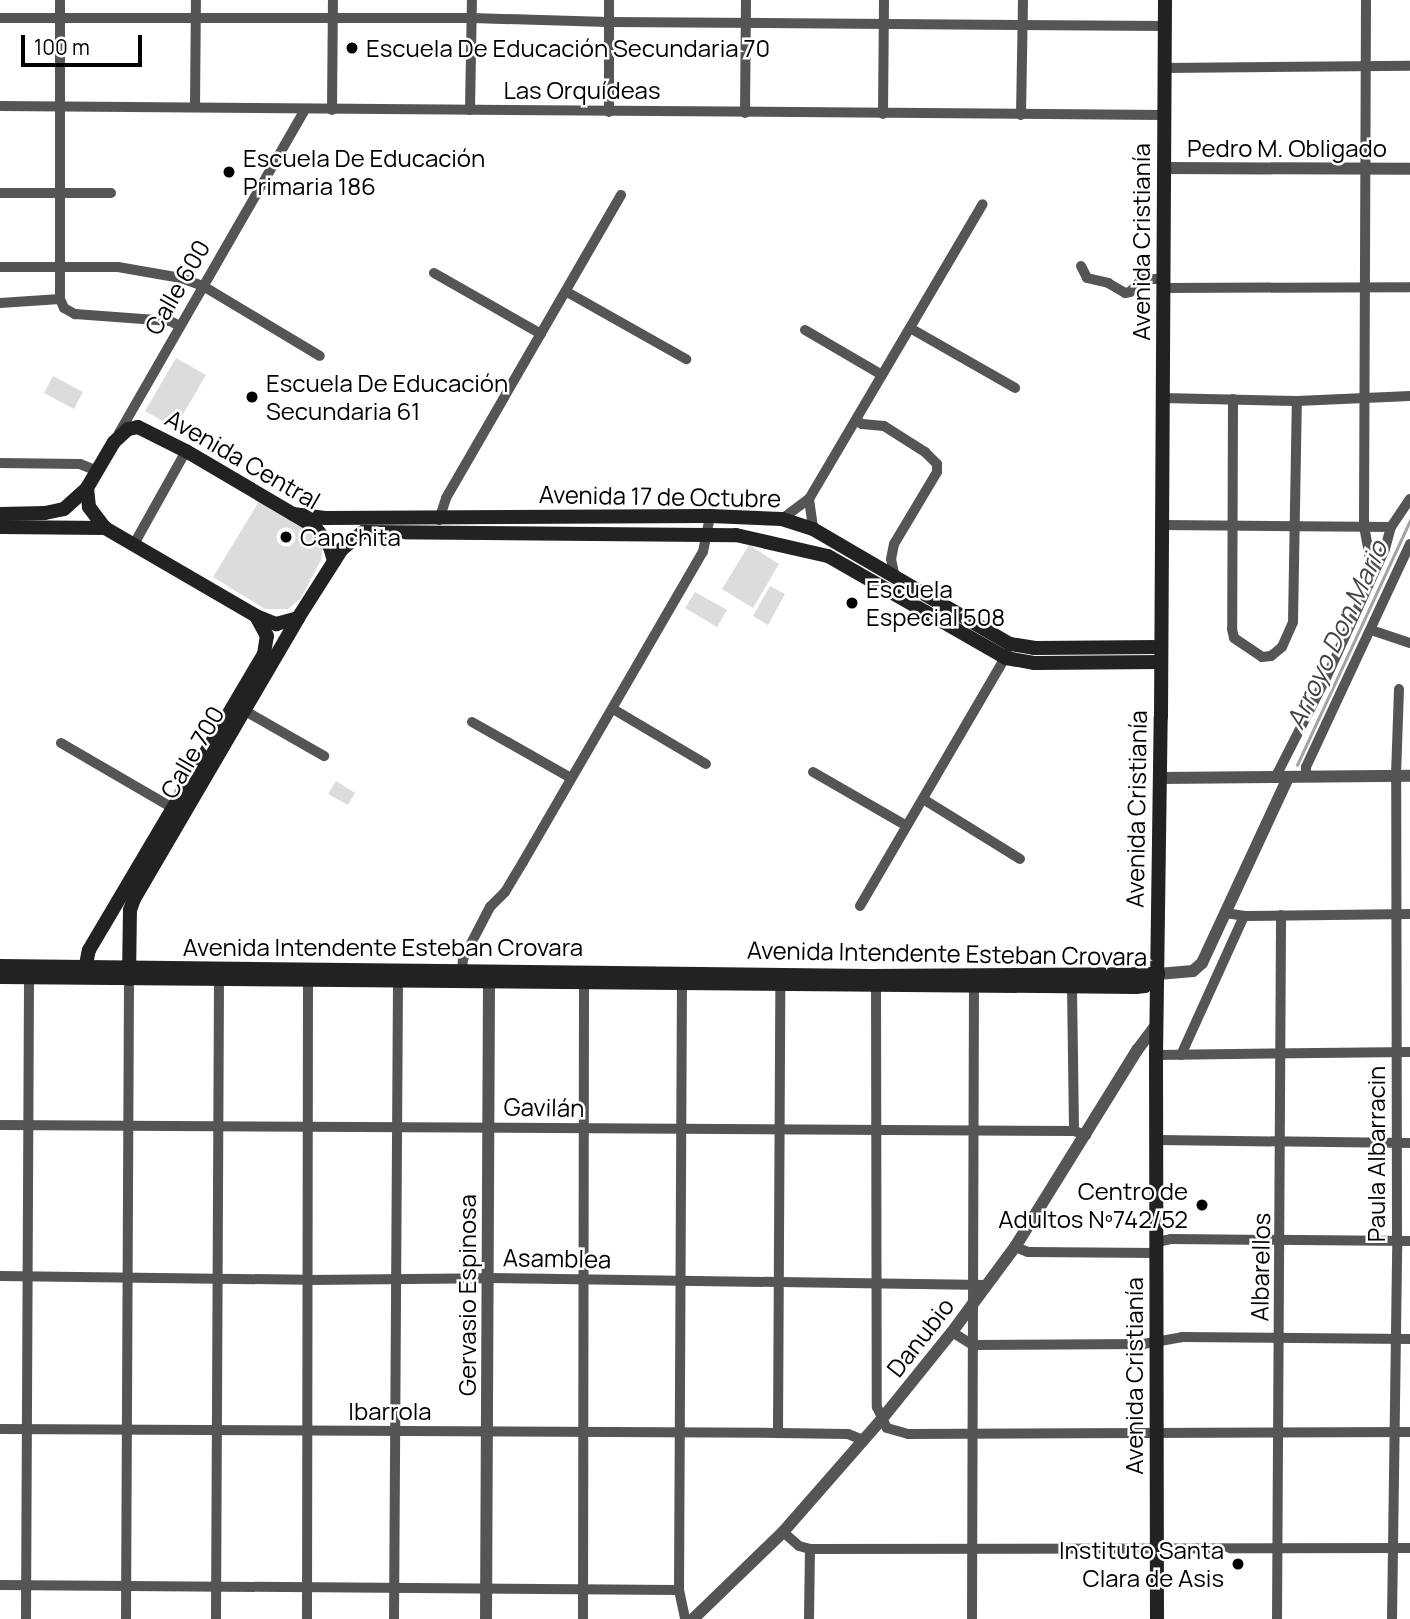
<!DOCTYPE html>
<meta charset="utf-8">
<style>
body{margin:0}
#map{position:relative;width:1410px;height:1619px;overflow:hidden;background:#fff;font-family:Manrope,sans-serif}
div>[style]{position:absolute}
.green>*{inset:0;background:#dcdcdc}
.stream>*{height:2.5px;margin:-1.25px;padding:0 1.25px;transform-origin:1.25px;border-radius:1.25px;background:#a3a3a3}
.minor>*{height:10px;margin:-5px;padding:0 5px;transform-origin:5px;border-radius:5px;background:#555}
.tertiary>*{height:12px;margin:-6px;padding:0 6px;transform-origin:6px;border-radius:6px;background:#555}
.secondary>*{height:14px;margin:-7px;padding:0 7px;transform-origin:7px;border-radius:7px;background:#222}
.dots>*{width:19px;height:19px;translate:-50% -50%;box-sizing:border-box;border:4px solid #fff;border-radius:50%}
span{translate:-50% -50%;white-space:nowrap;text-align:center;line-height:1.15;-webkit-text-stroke:5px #fff;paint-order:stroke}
.poi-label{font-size:24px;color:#000}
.left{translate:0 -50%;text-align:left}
.right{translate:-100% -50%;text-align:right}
.street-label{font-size:24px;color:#000}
.water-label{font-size:26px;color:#444;font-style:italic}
.scale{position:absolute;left:21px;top:35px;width:121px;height:32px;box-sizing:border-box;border:4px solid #000;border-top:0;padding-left:9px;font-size:21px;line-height:24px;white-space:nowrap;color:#000;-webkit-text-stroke:5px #fff;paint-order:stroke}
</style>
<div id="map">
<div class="green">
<i style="clip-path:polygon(176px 358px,206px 375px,175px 428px,145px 411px)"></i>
<i style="clip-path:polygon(53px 376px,83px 392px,74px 409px,44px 393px)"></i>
<i style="clip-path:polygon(260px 500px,319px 537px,323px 546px,321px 560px,301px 598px,288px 609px,265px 609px,213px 577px)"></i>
<i style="clip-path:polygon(749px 545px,779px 564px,753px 608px,722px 589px)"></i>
<i style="clip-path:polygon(770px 586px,785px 594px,768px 625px,753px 616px)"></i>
<i style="clip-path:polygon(695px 592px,727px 610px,717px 627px,685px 608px)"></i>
<i style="clip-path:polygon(336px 781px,355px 793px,348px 805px,328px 794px)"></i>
</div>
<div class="stream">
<i style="left:1297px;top:765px;width:269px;rotate:-65.2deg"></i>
</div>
<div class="minor">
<i style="left:60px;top:0;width:299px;rotate:90deg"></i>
<i style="left:60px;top:299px;width:10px;rotate:66deg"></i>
<i style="left:64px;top:308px;width:13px;rotate:29deg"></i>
<i style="left:75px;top:314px;width:95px;rotate:4.2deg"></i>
<i style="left:170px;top:321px;width:11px;rotate:27deg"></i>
<i style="left:609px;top:0;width:112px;rotate:90deg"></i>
<i style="left:1366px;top:0;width:526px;rotate:90.22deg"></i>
<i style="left:1364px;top:526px;width:49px;rotate:79.4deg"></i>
<i style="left:0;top:18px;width:472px"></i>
<i style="left:472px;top:18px;width:136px;rotate:1.7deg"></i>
<i style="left:608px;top:22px;width:557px;rotate:0.41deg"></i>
<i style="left:1164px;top:68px;width:246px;rotate:-0.5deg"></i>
<i style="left:0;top:106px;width:1164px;rotate:0.44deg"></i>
<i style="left:195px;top:107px;width:107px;rotate:-89.5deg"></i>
<i style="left:332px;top:110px;width:110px;rotate:-89.5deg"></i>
<i style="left:470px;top:110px;width:110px;rotate:-89deg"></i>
<i style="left:745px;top:113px;width:113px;rotate:-89.5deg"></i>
<i style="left:883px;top:114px;width:114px;rotate:-89.5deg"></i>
<i style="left:1021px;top:115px;width:115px;rotate:-89deg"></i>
<i style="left:0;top:193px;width:111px"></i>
<i style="left:1081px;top:266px;width:13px;rotate:63deg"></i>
<i style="left:1087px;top:278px;width:22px;rotate:13deg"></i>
<i style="left:1108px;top:283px;width:20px;rotate:30deg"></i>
<i style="left:1125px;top:293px;width:5px;rotate:-11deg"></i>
<i style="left:1130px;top:292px;width:18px;rotate:-47deg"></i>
<i style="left:1142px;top:279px;width:21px"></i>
<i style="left:0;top:267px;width:118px"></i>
<i style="left:118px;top:267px;width:64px;rotate:9.9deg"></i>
<i style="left:181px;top:278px;width:23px;rotate:20deg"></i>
<i style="left:203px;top:286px;width:136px;rotate:30.9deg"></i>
<i style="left:434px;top:273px;width:123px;rotate:29.7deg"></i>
<i style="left:1163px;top:288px;width:247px;rotate:-0.2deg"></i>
<i style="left:567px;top:292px;width:137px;rotate:29.4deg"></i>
<i style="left:0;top:303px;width:60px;rotate:-3.8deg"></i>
<i style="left:910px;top:328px;width:121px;rotate:29.7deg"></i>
<i style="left:805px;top:330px;width:89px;rotate:30.3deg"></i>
<i style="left:1162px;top:398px;width:135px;rotate:1.3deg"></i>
<i style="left:1297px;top:401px;width:113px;rotate:-2.5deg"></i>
<i style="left:1233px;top:399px;width:230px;rotate:90.2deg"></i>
<i style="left:1232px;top:629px;width:9px;rotate:77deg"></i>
<i style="left:1234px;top:638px;width:34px;rotate:34deg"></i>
<i style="left:1262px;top:657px;width:9px;rotate:-6deg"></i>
<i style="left:1271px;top:656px;width:14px;rotate:-39deg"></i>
<i style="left:1282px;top:647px;width:27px;rotate:-66deg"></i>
<i style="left:1293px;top:622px;width:221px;rotate:-89deg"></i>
<i style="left:856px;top:420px;width:7px;rotate:34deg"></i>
<i style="left:862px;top:424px;width:22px;rotate:5deg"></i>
<i style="left:884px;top:426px;width:49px;rotate:32.4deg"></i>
<i style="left:925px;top:452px;width:17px;rotate:45deg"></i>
<i style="left:937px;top:464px;width:8px;rotate:90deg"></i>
<i style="left:937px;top:472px;width:84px;rotate:120.8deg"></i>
<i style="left:894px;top:544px;width:15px;rotate:101deg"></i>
<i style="left:891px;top:559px;width:19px;rotate:78deg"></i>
<i style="left:119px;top:433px;width:374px;rotate:-60.1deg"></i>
<i style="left:0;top:463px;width:80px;rotate:0.7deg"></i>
<i style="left:80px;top:464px;width:18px;rotate:22deg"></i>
<i style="left:809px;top:499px;width:30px;rotate:82deg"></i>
<i style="left:782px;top:519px;width:34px;rotate:-37deg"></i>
<i style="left:809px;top:499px;width:342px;rotate:-59.5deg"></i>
<i style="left:439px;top:520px;width:23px;rotate:-72deg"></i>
<i style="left:446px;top:498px;width:350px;rotate:-60deg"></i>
<i style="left:1162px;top:525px;width:229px;rotate:0.5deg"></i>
<i style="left:134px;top:544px;width:107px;rotate:-60.8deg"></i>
<i style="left:1371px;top:630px;width:41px;rotate:18.4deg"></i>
<i style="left:240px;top:708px;width:97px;rotate:29.7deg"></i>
<i style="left:613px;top:709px;width:108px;rotate:30.6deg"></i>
<i style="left:472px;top:722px;width:114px;rotate:29.5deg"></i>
<i style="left:61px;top:743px;width:133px;rotate:30.2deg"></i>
<i style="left:813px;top:772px;width:108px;rotate:29.9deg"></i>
<i style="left:1306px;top:777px;width:10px;rotate:-90deg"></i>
<i style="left:1306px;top:767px;width:246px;rotate:-65deg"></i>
<i style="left:1275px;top:778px;width:114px;rotate:-63deg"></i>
<i style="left:1327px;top:676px;width:140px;rotate:-65.5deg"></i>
<i style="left:1385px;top:549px;width:23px;rotate:-75deg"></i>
<i style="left:1391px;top:527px;width:34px;rotate:-56deg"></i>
<i style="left:923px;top:799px;width:114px;rotate:31.7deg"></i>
<i style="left:860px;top:906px;width:292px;rotate:-59.7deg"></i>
<i style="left:1226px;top:913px;width:18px;rotate:9deg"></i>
<i style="left:1244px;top:916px;width:166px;rotate:-0.7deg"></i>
<i style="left:462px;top:970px;width:11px;rotate:-85deg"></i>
<i style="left:463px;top:959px;width:59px;rotate:-62.6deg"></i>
<i style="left:490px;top:907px;width:21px;rotate:-45deg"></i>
<i style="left:505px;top:892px;width:35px;rotate:-59deg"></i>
<i style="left:523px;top:862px;width:358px;rotate:-59.9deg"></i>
<i style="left:703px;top:552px;width:37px;rotate:-79deg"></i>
<i style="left:682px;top:977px;width:613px;rotate:90.28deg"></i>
<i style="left:679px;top:1590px;width:30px;rotate:78deg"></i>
<i style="left:876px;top:979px;width:428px;rotate:89.9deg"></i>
<i style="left:877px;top:1407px;width:23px;rotate:65deg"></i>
<i style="left:887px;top:1428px;width:22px;rotate:16deg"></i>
<i style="left:908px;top:1434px;width:502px;rotate:-0.23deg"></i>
<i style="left:1072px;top:986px;width:145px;rotate:89.2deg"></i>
<i style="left:1156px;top:1055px;width:254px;rotate:-0.7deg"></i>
<i style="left:1181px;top:1055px;width:153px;rotate:-65.6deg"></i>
<i style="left:0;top:1125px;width:1074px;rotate:0.32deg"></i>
<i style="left:1074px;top:1131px;width:13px;rotate:18deg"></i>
<i style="left:1158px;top:1140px;width:252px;rotate:0.7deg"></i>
<i style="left:1157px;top:1242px;width:14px;rotate:-12deg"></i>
<i style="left:1171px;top:1239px;width:239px;rotate:0.5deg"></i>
<i style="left:1015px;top:1247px;width:14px;rotate:21deg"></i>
<i style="left:1028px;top:1252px;width:129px;rotate:0.4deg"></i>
<i style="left:0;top:1276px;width:308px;rotate:0.7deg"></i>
<i style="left:308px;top:1280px;width:178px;rotate:-0.6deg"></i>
<i style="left:486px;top:1278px;width:501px;rotate:0.8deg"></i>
<i style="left:952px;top:1332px;width:25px;rotate:32deg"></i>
<i style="left:973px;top:1345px;width:170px;rotate:-0.3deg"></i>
<i style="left:1143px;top:1344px;width:40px;rotate:-10deg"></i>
<i style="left:1182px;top:1337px;width:228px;rotate:0.5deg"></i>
<i style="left:0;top:1429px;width:778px;rotate:0.29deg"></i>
<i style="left:778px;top:1433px;width:70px;rotate:0.8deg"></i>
<i style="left:848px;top:1434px;width:16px;rotate:22deg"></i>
<i style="left:778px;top:1433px;width:455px;rotate:-89.7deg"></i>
<i style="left:783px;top:1532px;width:21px;rotate:41deg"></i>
<i style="left:799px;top:1546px;width:11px;rotate:15deg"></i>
<i style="left:810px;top:1549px;width:600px;rotate:-0.1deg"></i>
<i style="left:0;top:1585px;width:679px;rotate:0.42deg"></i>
<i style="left:26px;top:1619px;width:647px;rotate:-89.73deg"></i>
<i style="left:126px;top:1619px;width:640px;rotate:-89.73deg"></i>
<i style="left:216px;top:1619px;width:643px;rotate:-89.73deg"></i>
<i style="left:307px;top:1619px;width:643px;rotate:-89.91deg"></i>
<i style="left:394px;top:1619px;width:643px;rotate:-89.64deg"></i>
<i style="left:583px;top:1619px;width:640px;rotate:-89.91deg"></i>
<i style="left:809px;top:1619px;width:70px;rotate:-89.2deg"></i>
<i style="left:972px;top:1619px;width:636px;rotate:-89.82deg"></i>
<i style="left:1277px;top:1619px;width:704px;rotate:-89.67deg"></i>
<i style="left:1392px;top:1619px;width:379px;rotate:-89.2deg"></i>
<i style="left:1397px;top:1240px;width:465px;rotate:-90.1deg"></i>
<i style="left:1396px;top:775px;width:86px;rotate:-88deg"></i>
</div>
<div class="tertiary">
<i style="left:1164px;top:168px;width:246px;rotate:0.2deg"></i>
<i style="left:1160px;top:778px;width:250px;rotate:-0.5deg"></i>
<i style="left:1158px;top:974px;width:35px;rotate:-5deg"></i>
<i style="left:1193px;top:971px;width:12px;rotate:-42deg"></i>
<i style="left:1202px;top:963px;width:204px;rotate:-65.1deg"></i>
<i style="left:486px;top:1619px;width:647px;rotate:-89.73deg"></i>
<i style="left:693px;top:1619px;width:125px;rotate:-44deg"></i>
<i style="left:783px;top:1532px;width:149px;rotate:-48.8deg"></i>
<i style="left:881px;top:1420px;width:113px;rotate:-51.1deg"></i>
<i style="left:952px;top:1332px;width:106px;rotate:-53.5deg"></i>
<i style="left:1015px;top:1247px;width:233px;rotate:-58.2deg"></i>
<i style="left:1138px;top:1049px;width:31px;rotate:-53deg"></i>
</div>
<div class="secondary">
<i style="left:87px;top:488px;width:19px;rotate:84deg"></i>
<i style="left:89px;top:507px;width:26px;rotate:53deg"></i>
<i style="left:105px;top:528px;width:175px;rotate:30.2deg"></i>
<i style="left:256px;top:616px;width:22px;rotate:22deg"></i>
<i style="left:276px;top:624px;width:23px;rotate:-15deg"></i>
<i style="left:0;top:514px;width:45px;rotate:-1.3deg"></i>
<i style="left:45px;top:513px;width:19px;rotate:-12deg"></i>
<i style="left:64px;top:509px;width:31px;rotate:-42deg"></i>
<i style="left:87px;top:488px;width:53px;rotate:-59.6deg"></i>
<i style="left:114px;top:442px;width:19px;rotate:-43deg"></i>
<i style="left:128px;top:429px;width:10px;rotate:-11deg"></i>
<i style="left:138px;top:427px;width:54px;rotate:26.6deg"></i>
<i style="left:186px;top:451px;width:150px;rotate:30.5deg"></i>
<i style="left:315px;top:527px;width:25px;rotate:53deg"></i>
<i style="left:330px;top:547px;width:15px;rotate:74deg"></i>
<i style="left:293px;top:514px;width:32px;rotate:7deg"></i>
<i style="left:325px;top:518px;width:385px;rotate:-0.3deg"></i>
<i style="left:710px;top:516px;width:72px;rotate:2.4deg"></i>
<i style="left:782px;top:519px;width:33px;rotate:18deg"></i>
<i style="left:813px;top:529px;width:228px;rotate:30.3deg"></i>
<i style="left:1010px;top:644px;width:24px;rotate:9deg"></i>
<i style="left:1034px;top:648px;width:127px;rotate:-0.5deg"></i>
<i style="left:0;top:527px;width:105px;rotate:0.5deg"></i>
<i style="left:0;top:966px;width:871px;rotate:0.66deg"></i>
<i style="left:871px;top:976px;width:287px;rotate:-0.4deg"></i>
<i style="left:84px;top:975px;width:25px;rotate:-79deg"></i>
<i style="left:89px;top:950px;width:344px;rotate:-59.4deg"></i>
<i style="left:264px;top:654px;width:18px;rotate:-81deg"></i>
<i style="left:267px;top:636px;width:23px;rotate:-119deg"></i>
<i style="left:0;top:977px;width:1136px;rotate:0.5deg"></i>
<i style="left:1136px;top:987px;width:9px;rotate:-6deg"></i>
<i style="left:1145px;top:986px;width:18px;rotate:-43deg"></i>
<i style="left:129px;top:979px;width:69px;rotate:-89.2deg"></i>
<i style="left:130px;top:910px;width:12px;rotate:-70deg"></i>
<i style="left:134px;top:899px;width:325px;rotate:-59.7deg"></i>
<i style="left:298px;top:618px;width:82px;rotate:-57.5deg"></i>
<i style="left:342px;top:549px;width:27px;rotate:-39deg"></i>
<i style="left:363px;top:532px;width:373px;rotate:0.5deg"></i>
<i style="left:736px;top:535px;width:94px;rotate:12.9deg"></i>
<i style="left:828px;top:556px;width:205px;rotate:29.8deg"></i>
<i style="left:1006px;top:658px;width:28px;rotate:10deg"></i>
<i style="left:1034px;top:663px;width:127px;rotate:-0.5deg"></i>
<i style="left:1157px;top:1619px;width:564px;rotate:-90.1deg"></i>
<i style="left:1156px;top:1055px;width:338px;rotate:-89.2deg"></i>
<i style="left:1161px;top:717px;width:717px;rotate:-89.68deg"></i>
</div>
<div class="dots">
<i style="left:352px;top:48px;background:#000"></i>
<i style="left:229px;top:172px;background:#000"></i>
<i style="left:252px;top:397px;background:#000"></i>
<i style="left:286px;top:537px;background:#000"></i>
<i style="left:852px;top:603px;background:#000"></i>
<i style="left:1202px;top:1205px;background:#000"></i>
<i style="left:1238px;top:1564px;background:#000"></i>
</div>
<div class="poi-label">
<span class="left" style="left:366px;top:48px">Escuela De Educación Secundaria 70</span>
<span class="left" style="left:243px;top:172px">Escuela De Educación<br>Primaria 186</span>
<span class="left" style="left:266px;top:397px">Escuela De Educación<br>Secundaria 61</span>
<span class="left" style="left:300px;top:537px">Canchita</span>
<span class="left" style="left:866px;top:603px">Escuela<br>Especial 508</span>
<span class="right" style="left:1188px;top:1205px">Centro de<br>Adultos Nº742/52</span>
<span class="right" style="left:1224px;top:1564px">Instituto Santa<br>Clara de Asis</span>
</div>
<div class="street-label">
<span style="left:582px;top:90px">Las Orquídeas</span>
<span style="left:1287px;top:148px">Pedro M. Obligado</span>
<span style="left:1141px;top:242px;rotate:-90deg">Avenida Cristianía</span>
<span style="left:177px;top:287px;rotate:-60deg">Calle 600</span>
<span style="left:243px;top:459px;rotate:30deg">Avenida Central</span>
<span style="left:660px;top:496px;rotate:1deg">Avenida 17 de Octubre</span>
<span style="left:192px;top:752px;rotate:-60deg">Calle 700</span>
<span style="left:1136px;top:809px;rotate:-89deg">Avenida Cristianía</span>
<span style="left:383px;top:947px">Avenida Intendente Esteban Crovara</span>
<span style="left:947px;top:953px;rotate:1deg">Avenida Intendente Esteban Crovara</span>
<span style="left:544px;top:1107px;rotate:1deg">Gavilán</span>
<span style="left:1376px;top:1154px;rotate:-90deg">Paula Albarracin</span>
<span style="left:557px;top:1258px;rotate:1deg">Asamblea</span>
<span style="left:1260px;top:1267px;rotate:-89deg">Albarellos</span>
<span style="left:467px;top:1295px;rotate:-90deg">Gervasio Espinosa</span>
<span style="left:920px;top:1337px;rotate:-52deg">Danubio</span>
<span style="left:1134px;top:1376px;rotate:-90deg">Avenida Cristianía</span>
<span style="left:390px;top:1411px">Ibarrola</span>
</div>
<div class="water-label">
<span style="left:1337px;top:635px;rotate:-65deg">Arroyo Don Mario</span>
</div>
<div class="scale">100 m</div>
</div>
